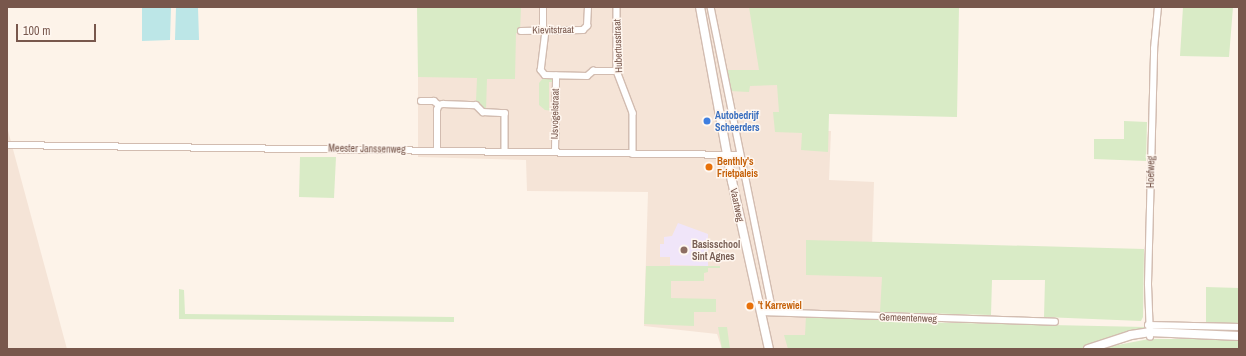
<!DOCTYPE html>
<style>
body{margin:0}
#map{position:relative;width:1246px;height:356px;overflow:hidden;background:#fdf3e9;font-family:"Archivo Narrow",sans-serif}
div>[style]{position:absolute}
.residential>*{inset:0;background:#f5e4d7}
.education>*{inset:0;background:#f0e5f9}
.green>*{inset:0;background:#d9ebc6}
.water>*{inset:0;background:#bce6e7}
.roads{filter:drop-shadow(1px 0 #d2bcb0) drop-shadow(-1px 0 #d2bcb0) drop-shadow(0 1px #d2bcb0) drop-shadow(0 -1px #d2bcb0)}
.street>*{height:5.5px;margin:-2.75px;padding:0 2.75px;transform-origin:2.75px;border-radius:2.75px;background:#fff}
.secondary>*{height:8px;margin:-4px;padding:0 4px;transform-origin:4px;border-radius:4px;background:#fff}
.dots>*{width:11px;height:11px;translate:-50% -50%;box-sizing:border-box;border:2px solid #fff7f0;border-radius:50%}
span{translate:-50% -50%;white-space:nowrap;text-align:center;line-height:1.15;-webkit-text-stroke:3px #fff7f0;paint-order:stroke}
.street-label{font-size:10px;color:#78574c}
.shop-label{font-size:10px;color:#366cbe;font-weight:700}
.left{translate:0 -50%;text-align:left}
.food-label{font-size:10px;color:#c56008;font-weight:700}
.education-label{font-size:10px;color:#785e54;font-weight:700}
.frame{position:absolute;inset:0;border:8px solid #78574c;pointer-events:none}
.scale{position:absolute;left:16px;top:24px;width:80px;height:18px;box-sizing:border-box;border:2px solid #78574c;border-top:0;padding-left:5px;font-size:12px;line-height:14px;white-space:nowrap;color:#78574c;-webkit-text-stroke:3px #fff7f0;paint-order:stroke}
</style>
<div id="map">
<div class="residential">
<i style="clip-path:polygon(518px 7px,752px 7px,781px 83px,785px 130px,831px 131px,829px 180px,874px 182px,872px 247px,890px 276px,889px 325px,814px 349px,722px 349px,717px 334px,644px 326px,648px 192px,527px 191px,526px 160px,418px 157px,418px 77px,458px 76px)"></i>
<i style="clip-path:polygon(7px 127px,67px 349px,7px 349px)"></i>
</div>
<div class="education">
<i style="clip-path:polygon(678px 223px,708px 234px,708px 266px,670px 265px,670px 257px,660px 257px,660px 244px,664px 244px,664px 237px,672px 236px)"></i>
</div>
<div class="green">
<i style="clip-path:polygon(417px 7px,521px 7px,520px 33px,516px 33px,515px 79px,487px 79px,486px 110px,476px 101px,477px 78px,418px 77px)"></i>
<i style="clip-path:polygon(749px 7px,959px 7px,957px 117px,829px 114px,828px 152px,801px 150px,802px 133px,775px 132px,773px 112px,779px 112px,777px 85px,750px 86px,749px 92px,729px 91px,724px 70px,759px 70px)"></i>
<i style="clip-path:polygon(1183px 7px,1233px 7px,1229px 57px,1180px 56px)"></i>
<i style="clip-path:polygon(544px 77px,553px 79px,554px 82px,549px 82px,549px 109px,554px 111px,545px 110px,539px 105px,539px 83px)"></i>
<i style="clip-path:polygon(1124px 121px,1147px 122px,1146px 161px,1094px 159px,1094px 139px,1124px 139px)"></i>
<i style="clip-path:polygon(300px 157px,336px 157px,334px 198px,299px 197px)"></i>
<i style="clip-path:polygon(806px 240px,1144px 249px,1143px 317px,1141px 321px,1044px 317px,1045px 280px,992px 280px,991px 315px,880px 312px,882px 277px,806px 275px)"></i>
<i style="clip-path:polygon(646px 266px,720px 266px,720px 268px,708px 268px,708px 272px,704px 273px,704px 281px,671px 281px,671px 298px,716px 299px,716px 312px,694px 312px,694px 326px,644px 324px)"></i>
<i style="clip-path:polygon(1206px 287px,1239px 288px,1239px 324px,1206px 323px)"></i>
<i style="clip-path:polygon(179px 289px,184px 290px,185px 314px,454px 317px,454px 322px,179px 319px)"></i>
<i style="clip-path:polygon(806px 316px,905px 319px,912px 322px,1145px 327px,1142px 331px,1079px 349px,788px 349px,784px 335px,805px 335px)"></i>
<i style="clip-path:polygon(718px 327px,727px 327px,730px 349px,722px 349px)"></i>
<i style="clip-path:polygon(1149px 339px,1239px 339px,1239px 349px,1097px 349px)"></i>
</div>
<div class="water">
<i style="clip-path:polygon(142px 7px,171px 7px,170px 40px,142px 41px)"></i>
<i style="clip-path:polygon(176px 7px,198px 7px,199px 40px,175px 40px)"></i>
</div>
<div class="roads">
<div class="street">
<i style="left:617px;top:7px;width:64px;rotate:90deg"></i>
<i style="left:617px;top:71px;width:45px;rotate:69.1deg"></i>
<i style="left:633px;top:113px;width:41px;rotate:90deg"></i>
<i style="left:711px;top:7px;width:311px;rotate:78.5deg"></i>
<i style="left:521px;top:31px;width:62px;rotate:-0.9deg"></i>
<i style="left:583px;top:30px;width:6px;rotate:-45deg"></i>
<i style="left:587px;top:26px;width:19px;rotate:-87deg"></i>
<i style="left:543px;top:31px;width:24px;rotate:-90deg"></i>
<i style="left:546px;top:31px;width:39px;rotate:97deg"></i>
<i style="left:541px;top:70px;width:6px;rotate:51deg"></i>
<i style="left:545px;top:75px;width:42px;rotate:1.4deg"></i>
<i style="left:587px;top:76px;width:8px;rotate:-40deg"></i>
<i style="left:593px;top:71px;width:24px"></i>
<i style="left:421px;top:101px;width:13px"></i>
<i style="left:434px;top:101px;width:6px;rotate:39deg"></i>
<i style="left:7px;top:145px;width:732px;rotate:0.78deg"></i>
<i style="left:437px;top:150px;width:40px;rotate:-90deg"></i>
<i style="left:437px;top:110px;width:5px;rotate:-68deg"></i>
<i style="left:439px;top:105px;width:4px;rotate:-14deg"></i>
<i style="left:443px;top:104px;width:33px;rotate:2deg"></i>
<i style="left:476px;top:105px;width:10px;rotate:45deg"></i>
<i style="left:483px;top:112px;width:22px;rotate:3deg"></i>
<i style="left:505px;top:113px;width:38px;rotate:90deg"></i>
<i style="left:555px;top:152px;width:76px;rotate:-89.2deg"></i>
<i style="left:761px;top:312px;width:294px;rotate:1.9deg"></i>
<i style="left:1148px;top:325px;width:91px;rotate:1.3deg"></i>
<i style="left:1150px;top:337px;width:53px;rotate:-92.2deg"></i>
<i style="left:1148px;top:284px;width:235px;rotate:-88.5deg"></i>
<i style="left:1154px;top:49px;width:42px;rotate:-84.6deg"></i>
</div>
<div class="secondary">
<i style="left:700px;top:7px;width:177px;rotate:79.6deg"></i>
<i style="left:732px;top:181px;width:172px;rotate:77.6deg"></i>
<i style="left:1088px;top:349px;width:45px;rotate:-18deg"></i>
<i style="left:1131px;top:335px;width:18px;rotate:-9deg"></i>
<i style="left:1149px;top:332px;width:90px;rotate:2.5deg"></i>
</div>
</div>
<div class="dots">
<i style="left:707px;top:121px;background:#3f7fe0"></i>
<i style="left:709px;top:167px;background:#e8710a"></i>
<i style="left:684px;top:250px;background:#8d6e63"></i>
<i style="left:750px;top:306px;background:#e8710a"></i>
</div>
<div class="street-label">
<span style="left:553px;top:30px;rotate:-1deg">Kievitstraat</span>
<span style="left:618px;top:46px;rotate:-92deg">Hubertusstraat</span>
<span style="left:555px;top:114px;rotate:-89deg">IJsvogelstraat</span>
<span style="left:367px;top:149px;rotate:1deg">Meester Janssenweg</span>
<span style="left:1151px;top:172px;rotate:-89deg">Hoefweg</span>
<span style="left:737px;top:205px;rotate:78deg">Vaartweg</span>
<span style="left:908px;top:318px;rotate:2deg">Gemeentenweg</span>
</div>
<div class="shop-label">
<span class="left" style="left:715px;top:121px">Autobedrijf<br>Scheerders</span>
</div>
<div class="food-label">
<span class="left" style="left:717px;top:167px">Benthly's<br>Frietpaleis</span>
<span class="left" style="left:758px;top:306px">'t Karrewiel</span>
</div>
<div class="education-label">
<span class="left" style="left:692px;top:250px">Basisschool<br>Sint Agnes</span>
</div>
<div class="frame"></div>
<div class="scale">100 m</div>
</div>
